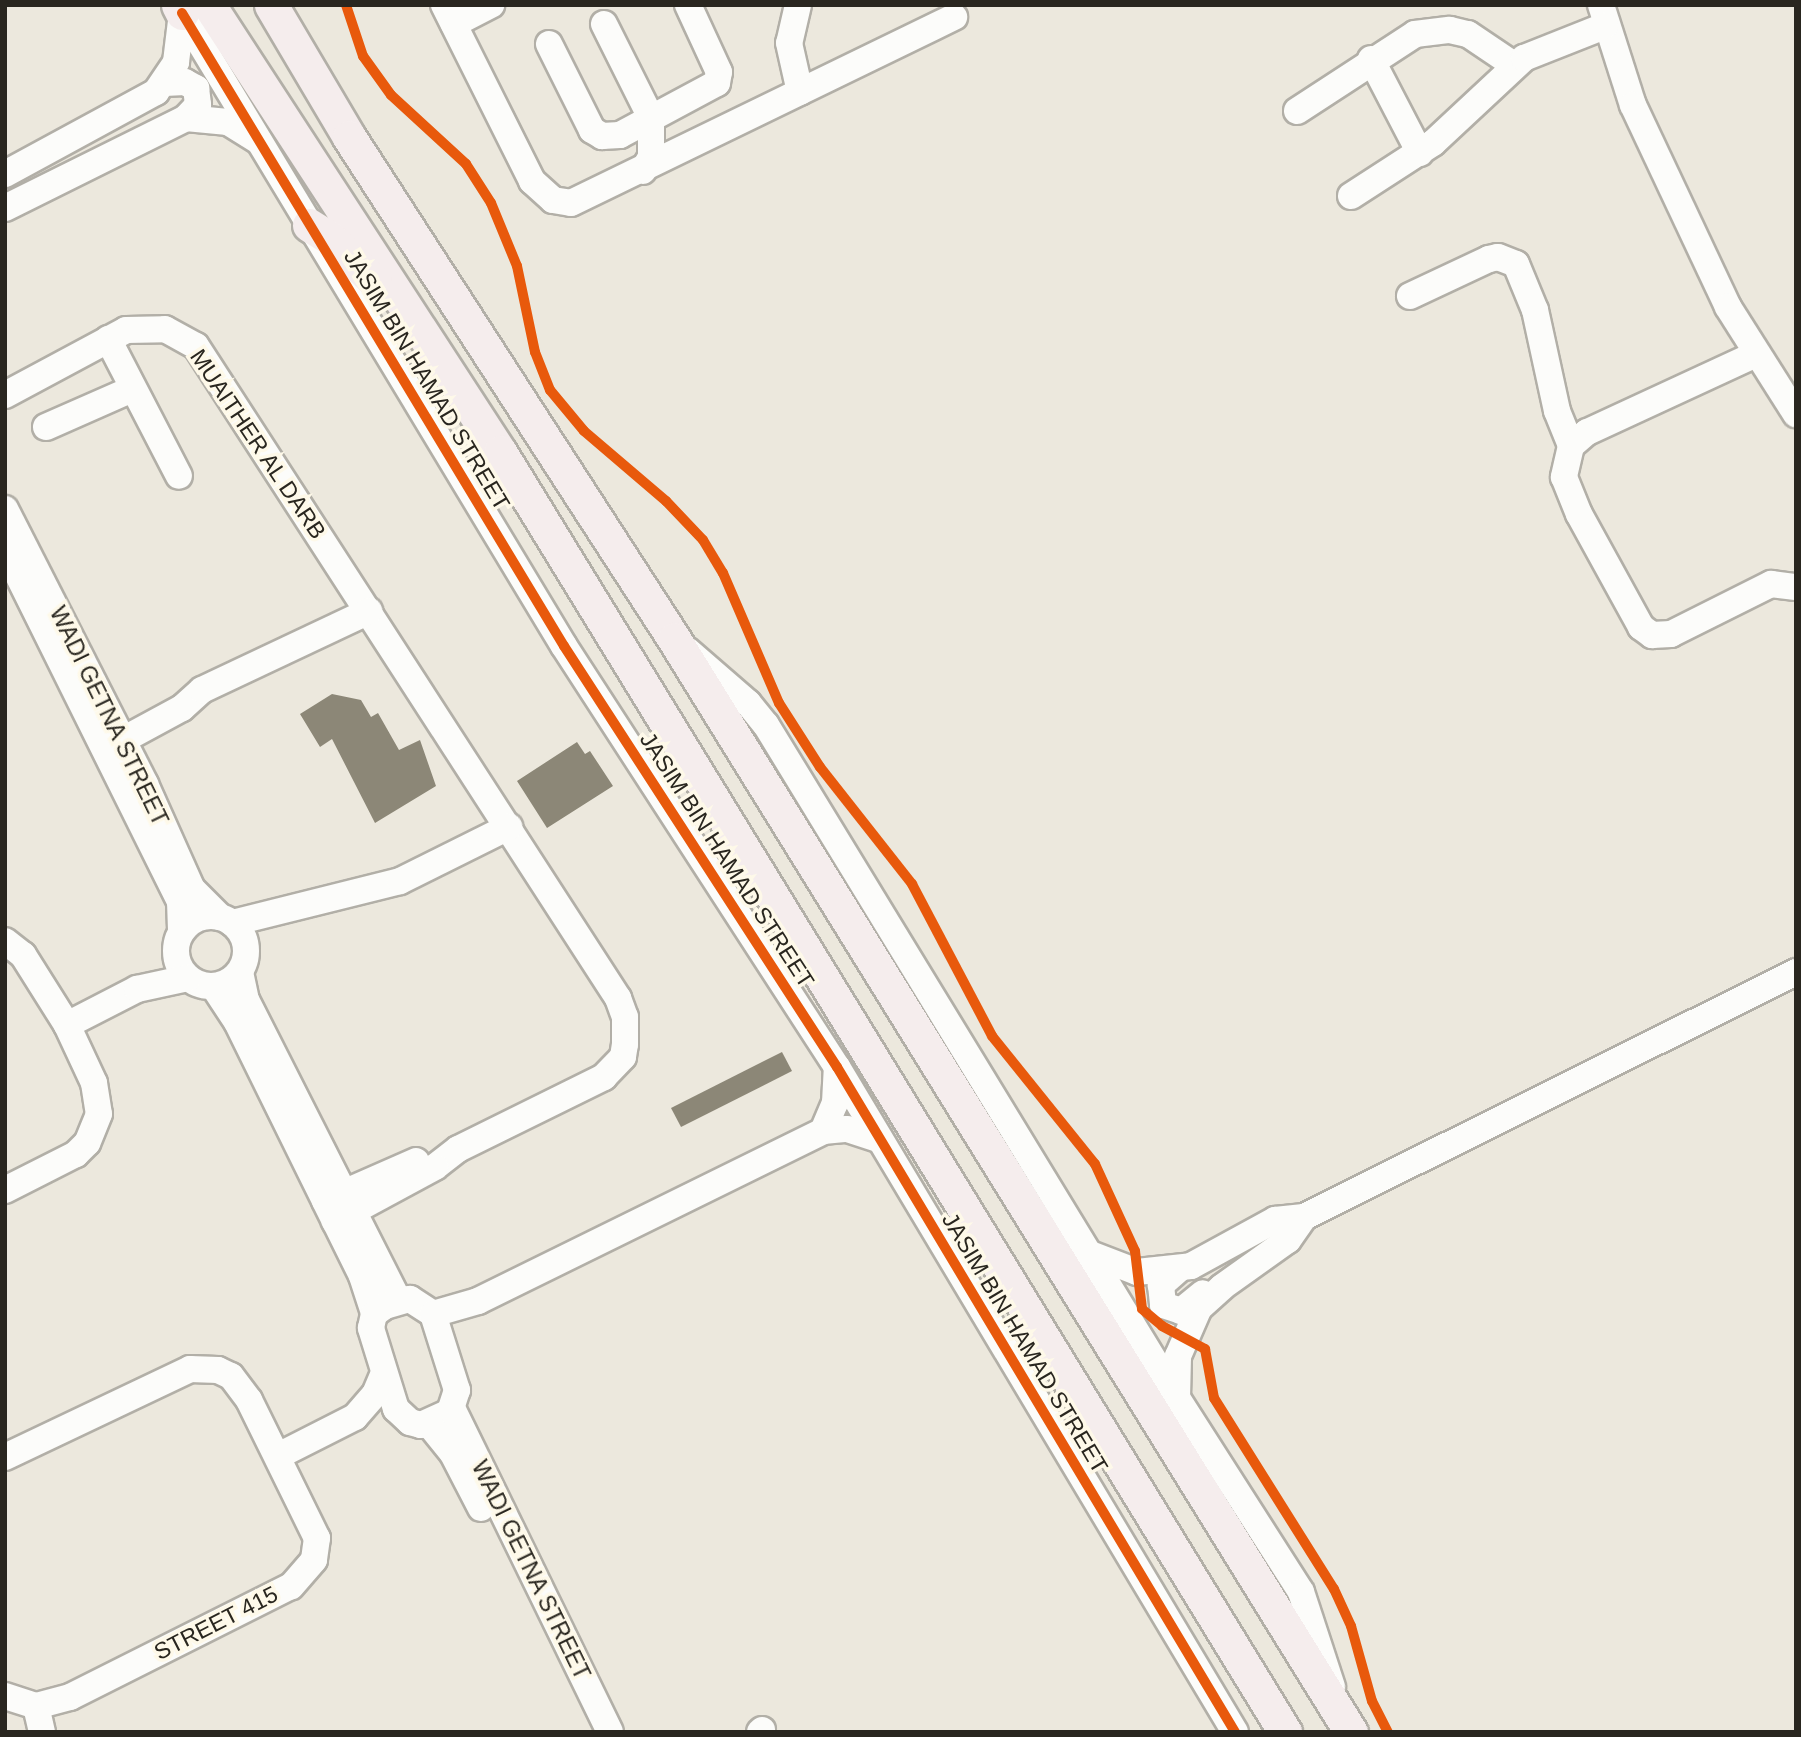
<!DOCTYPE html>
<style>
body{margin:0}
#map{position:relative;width:1801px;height:1737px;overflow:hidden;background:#ece8dd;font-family:Arial,sans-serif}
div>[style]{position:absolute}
.building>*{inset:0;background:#8c8777}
.roads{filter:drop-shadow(2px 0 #b2afa7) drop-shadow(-2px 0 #b2afa7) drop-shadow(0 2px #b2afa7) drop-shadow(0 -2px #b2afa7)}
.minor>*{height:26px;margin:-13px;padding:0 13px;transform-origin:13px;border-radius:13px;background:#fcfcfa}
.minor>.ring{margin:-13px;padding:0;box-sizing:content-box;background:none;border:26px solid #fcfcfa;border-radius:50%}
.major>*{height:33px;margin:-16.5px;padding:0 16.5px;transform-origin:16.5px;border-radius:16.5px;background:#f5eded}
.cycleway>*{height:10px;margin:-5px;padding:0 5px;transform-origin:5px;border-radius:5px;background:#e8590c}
span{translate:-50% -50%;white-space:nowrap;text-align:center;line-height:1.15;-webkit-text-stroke:7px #fef9e9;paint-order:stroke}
.street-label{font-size:23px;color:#29261f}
.frame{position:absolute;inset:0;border:7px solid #29261f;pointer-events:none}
</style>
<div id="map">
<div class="building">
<i style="clip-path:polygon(332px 694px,361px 700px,371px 717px,378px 713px,399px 750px,420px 740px,436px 786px,375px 823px,332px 739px,320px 747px,300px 714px)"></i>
<i style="clip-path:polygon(577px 742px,585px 754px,590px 751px,613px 786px,547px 828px,517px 781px)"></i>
<i style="clip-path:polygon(782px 1052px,792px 1071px,681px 1127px,671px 1108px)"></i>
</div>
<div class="roads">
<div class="minor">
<i style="left:444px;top:5px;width:197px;rotate:63.4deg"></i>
<i style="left:532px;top:181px;width:28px;rotate:42deg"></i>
<i style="left:553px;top:200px;width:18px;rotate:9deg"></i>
<i style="left:571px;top:203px;width:426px;rotate:-25.9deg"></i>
<i style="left:798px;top:5px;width:39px;rotate:103deg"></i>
<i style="left:789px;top:43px;width:50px;rotate:77.3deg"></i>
<i style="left:1601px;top:5px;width:105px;rotate:72.3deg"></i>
<i style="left:1633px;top:105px;width:223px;rotate:64.8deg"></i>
<i style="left:1728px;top:307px;width:127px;rotate:57.6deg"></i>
<i style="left:182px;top:13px;width:739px;rotate:58.89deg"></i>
<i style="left:564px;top:646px;width:502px;rotate:57.04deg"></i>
<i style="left:837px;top:1067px;width:775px;rotate:59.1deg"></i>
<i style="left:454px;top:24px;width:42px;rotate:-27.2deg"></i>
<i style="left:604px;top:24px;width:105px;rotate:63.4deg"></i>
<i style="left:651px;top:118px;width:39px;rotate:90deg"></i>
<i style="left:651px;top:157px;width:16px;rotate:120deg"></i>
<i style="left:549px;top:44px;width:96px;rotate:63.4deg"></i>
<i style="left:592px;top:130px;width:12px;rotate:31deg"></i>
<i style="left:602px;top:136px;width:18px;rotate:-3deg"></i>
<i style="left:620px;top:135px;width:110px;rotate:-28.2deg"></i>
<i style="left:717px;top:83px;width:11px;rotate:-80deg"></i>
<i style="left:719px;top:72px;width:74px;rotate:-114.8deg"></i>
<i style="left:1371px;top:59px;width:106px;rotate:62.5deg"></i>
<i style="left:164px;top:83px;width:21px;rotate:-3deg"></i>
<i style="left:185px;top:82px;width:13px;rotate:29deg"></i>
<i style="left:196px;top:88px;width:17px;rotate:83deg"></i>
<i style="left:198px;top:105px;width:18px;rotate:133deg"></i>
<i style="left:1297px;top:111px;width:141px;rotate:-33.1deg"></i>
<i style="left:1415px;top:34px;width:35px;rotate:-7deg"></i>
<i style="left:1450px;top:30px;width:18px;rotate:13deg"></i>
<i style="left:1468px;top:34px;width:55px;rotate:34deg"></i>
<i style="left:5px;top:174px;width:172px;rotate:-28.5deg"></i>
<i style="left:156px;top:92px;width:36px;rotate:-56deg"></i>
<i style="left:176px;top:62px;width:49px;rotate:-83deg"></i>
<i style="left:1351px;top:196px;width:98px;rotate:-32.9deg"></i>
<i style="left:1433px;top:143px;width:125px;rotate:-43deg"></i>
<i style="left:1524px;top:58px;width:87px;rotate:-21.6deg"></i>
<i style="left:5px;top:208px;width:202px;rotate:-26.4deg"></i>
<i style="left:186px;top:118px;width:42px;rotate:5.4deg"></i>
<i style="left:228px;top:122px;width:36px;rotate:32deg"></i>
<i style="left:1410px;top:296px;width:87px;rotate:-25.1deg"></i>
<i style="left:1489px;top:259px;width:9px;rotate:-13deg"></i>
<i style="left:1498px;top:257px;width:19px;rotate:21deg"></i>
<i style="left:1516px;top:264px;width:50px;rotate:67.6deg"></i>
<i style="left:1535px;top:310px;width:103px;rotate:77.7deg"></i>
<i style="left:1557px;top:411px;width:38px;rotate:68deg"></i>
<i style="left:108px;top:339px;width:154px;rotate:62.6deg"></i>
<i style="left:1754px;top:355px;width:184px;rotate:155.2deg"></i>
<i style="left:1587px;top:432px;width:21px;rotate:139deg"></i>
<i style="left:1571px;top:446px;width:32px;rotate:103deg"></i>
<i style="left:1564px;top:477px;width:40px;rotate:68deg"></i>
<i style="left:1579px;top:514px;width:129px;rotate:61.2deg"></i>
<i style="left:1641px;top:627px;width:14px;rotate:36deg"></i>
<i style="left:1652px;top:635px;width:19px;rotate:-3deg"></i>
<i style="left:1671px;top:634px;width:112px;rotate:-26.6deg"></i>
<i style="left:1771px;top:584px;width:25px;rotate:7deg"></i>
<i style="left:5px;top:395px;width:137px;rotate:-28.2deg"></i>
<i style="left:126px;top:330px;width:39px;rotate:-1deg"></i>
<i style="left:165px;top:329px;width:35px;rotate:29deg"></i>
<i style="left:196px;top:346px;width:777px;rotate:57.09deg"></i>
<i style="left:618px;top:998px;width:20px;rotate:70deg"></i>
<i style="left:625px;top:1017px;width:27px;rotate:90deg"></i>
<i style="left:625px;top:1044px;width:13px;rotate:99deg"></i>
<i style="left:623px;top:1057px;width:28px;rotate:134deg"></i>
<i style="left:604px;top:1077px;width:163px;rotate:153.7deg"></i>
<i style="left:458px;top:1149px;width:29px;rotate:142deg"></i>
<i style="left:435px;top:1167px;width:114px;rotate:151.6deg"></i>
<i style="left:46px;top:427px;width:94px;rotate:-23.8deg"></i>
<i style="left:5px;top:509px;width:309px;rotate:63deg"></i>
<i style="left:145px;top:784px;width:115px;rotate:65.9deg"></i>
<i style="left:192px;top:889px;width:40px;rotate:45deg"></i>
<i style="left:5px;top:549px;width:393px;rotate:63.6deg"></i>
<i style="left:180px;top:901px;width:31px;rotate:88deg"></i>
<i style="left:687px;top:650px;width:81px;rotate:41deg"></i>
<i style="left:748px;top:703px;width:28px;rotate:51deg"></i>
<i style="left:766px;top:725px;width:789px;rotate:58.59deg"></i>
<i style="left:1177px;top:1398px;width:230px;rotate:57.4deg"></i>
<i style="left:1301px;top:1592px;width:100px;rotate:71.9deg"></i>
<i style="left:108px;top:748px;width:84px;rotate:-28.4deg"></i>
<i style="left:182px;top:708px;width:27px;rotate:-42deg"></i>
<i style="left:202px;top:690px;width:185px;rotate:-25.3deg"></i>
<i class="ring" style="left:176px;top:916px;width:44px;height:44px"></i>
<i style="left:232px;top:923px;width:173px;rotate:-14deg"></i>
<i style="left:400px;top:881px;width:122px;rotate:-26.4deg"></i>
<i style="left:5px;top:941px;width:23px;rotate:38deg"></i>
<i style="left:23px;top:955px;width:83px;rotate:57.8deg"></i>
<i style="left:67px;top:1025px;width:64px;rotate:65deg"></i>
<i style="left:94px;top:1083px;width:31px;rotate:81deg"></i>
<i style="left:99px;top:1114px;width:31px;rotate:112deg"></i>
<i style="left:87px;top:1143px;width:16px;rotate:135deg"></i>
<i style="left:76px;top:1154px;width:80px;rotate:153.1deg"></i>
<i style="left:240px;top:972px;width:29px;rotate:78deg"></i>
<i style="left:246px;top:1000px;width:336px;rotate:63.1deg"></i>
<i style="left:214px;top:987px;width:42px;rotate:56.7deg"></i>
<i style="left:237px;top:1022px;width:199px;rotate:63.8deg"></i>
<i style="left:325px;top:1201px;width:84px;rotate:63.7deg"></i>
<i style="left:362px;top:1276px;width:40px;rotate:72deg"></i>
<i style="left:67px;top:1025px;width:79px;rotate:-27.2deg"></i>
<i style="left:137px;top:989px;width:52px;rotate:-12.2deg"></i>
<i style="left:823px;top:1131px;width:30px;rotate:-67deg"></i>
<i style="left:835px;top:1103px;width:36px;rotate:-87deg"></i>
<i style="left:330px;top:1199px;width:94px;rotate:-23.8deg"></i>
<i style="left:1088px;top:1253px;width:53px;rotate:21.2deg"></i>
<i style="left:1137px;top:1272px;width:54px;rotate:-6.3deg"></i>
<i style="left:1191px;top:1266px;width:96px;rotate:-28.7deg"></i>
<i style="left:1275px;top:1220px;width:29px;rotate:-6deg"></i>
<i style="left:1304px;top:1217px;width:550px;rotate:-26.47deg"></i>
<i style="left:1178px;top:1270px;width:23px;rotate:139deg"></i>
<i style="left:1161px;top:1285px;width:20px;rotate:84deg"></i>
<i style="left:1163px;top:1305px;width:19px;rotate:18deg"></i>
<i style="left:1181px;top:1311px;width:28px;rotate:-39deg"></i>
<i style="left:410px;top:1299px;width:27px;rotate:33deg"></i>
<i style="left:433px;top:1314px;width:80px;rotate:72.5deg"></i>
<i style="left:457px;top:1390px;width:23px;rotate:108deg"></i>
<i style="left:450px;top:1412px;width:32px;rotate:156deg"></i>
<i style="left:421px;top:1425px;width:11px;rotate:-165deg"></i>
<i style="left:410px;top:1422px;width:19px;rotate:-137deg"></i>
<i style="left:396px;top:1409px;width:85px;rotate:-107.2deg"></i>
<i style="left:371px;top:1328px;width:14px;rotate:-78deg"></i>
<i style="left:374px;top:1314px;width:14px;rotate:-36deg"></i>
<i style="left:385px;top:1306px;width:26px;rotate:-16deg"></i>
<i style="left:433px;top:1314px;width:47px;rotate:-16.1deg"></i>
<i style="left:478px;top:1301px;width:385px;rotate:-26.2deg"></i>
<i style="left:823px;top:1131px;width:24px;rotate:-5deg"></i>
<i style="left:847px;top:1129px;width:33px;rotate:18deg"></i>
<i style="left:1177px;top:1398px;width:42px;rotate:-88.6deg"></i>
<i style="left:1178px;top:1356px;width:52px;rotate:-66.4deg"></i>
<i style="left:1199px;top:1308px;width:31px;rotate:-42deg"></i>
<i style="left:1222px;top:1287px;width:81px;rotate:-35.5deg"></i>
<i style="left:1288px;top:1240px;width:28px;rotate:-55deg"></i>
<i style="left:452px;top:1408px;width:360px;rotate:64deg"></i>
<i style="left:429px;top:1424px;width:36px;rotate:51deg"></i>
<i style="left:452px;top:1452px;width:63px;rotate:62.6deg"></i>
<i style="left:278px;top:1456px;width:86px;rotate:-26.9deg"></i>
<i style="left:355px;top:1417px;width:30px;rotate:-49deg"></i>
<i style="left:375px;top:1394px;width:21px;rotate:-67deg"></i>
<i style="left:5px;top:1457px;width:205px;rotate:-25.4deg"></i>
<i style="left:190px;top:1369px;width:28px;rotate:2deg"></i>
<i style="left:218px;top:1370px;width:14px;rotate:25deg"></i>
<i style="left:231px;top:1376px;width:30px;rotate:53deg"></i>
<i style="left:249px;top:1400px;width:154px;rotate:63.8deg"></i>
<i style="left:317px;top:1538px;width:22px;rotate:98deg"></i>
<i style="left:314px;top:1560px;width:35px;rotate:131deg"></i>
<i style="left:291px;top:1586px;width:247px;rotate:153.3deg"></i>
<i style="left:70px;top:1697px;width:35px;rotate:165deg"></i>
<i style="left:36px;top:1706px;width:33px;rotate:-162deg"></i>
<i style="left:36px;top:1706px;width:27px;rotate:77deg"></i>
<i style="left:760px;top:1732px;width:3px;rotate:-45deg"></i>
</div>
<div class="major">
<i style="left:178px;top:5px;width:9px;rotate:63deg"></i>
<i style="left:209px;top:5px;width:533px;rotate:56.94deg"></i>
<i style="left:500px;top:452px;width:1502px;rotate:58.48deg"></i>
<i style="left:271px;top:5px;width:153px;rotate:59.4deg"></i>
<i style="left:349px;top:137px;width:598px;rotate:57.08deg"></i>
<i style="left:674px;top:639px;width:1286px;rotate:58.23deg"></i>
<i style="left:309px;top:225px;width:25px;rotate:32deg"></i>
<i style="left:330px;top:238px;width:63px;rotate:44.4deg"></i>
</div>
</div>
<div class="cycleway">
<i style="left:346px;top:5px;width:54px;rotate:71.6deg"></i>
<i style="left:363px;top:56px;width:48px;rotate:54.3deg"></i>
<i style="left:391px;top:95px;width:102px;rotate:42.6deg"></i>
<i style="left:466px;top:164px;width:46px;rotate:57.3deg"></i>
<i style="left:491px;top:203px;width:68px;rotate:67.6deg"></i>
<i style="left:517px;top:266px;width:88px;rotate:78.2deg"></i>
<i style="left:535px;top:352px;width:41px;rotate:68.5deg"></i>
<i style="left:550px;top:390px;width:53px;rotate:50.3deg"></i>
<i style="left:584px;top:431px;width:108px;rotate:40.5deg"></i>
<i style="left:666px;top:501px;width:54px;rotate:46.5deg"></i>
<i style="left:703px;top:540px;width:39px;rotate:59deg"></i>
<i style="left:723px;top:573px;width:142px;rotate:66.7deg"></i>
<i style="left:779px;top:703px;width:76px;rotate:57.4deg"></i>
<i style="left:820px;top:767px;width:149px;rotate:51.8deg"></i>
<i style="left:912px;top:884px;width:172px;rotate:62.2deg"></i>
<i style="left:992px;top:1036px;width:164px;rotate:51.2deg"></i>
<i style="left:1095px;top:1164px;width:96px;rotate:65.3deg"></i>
<i style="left:1135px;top:1251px;width:58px;rotate:83.1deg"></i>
<i style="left:1142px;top:1309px;width:26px;rotate:40deg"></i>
<i style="left:1162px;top:1326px;width:49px;rotate:28.1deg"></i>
<i style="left:1205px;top:1349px;width:50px;rotate:79.6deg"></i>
<i style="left:1214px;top:1398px;width:226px;rotate:57.9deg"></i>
<i style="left:1334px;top:1589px;width:41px;rotate:65.3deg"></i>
<i style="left:1351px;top:1626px;width:78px;rotate:74.4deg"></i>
<i style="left:1372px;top:1701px;width:35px;rotate:63deg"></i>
<i style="left:182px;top:13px;width:739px;rotate:58.89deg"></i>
<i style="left:564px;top:646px;width:502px;rotate:57.04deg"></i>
<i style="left:837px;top:1067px;width:775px;rotate:59.1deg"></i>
</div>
<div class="street-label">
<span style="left:427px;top:380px;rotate:59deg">JASIM BIN HAMAD STREET</span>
<span style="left:258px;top:444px;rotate:56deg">MUAITHER AL DARB</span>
<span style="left:109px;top:716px;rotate:64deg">WADI GETNA STREET</span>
<span style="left:727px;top:860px;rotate:57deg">JASIM BIN HAMAD STREET</span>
<span style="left:1025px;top:1343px;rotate:59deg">JASIM BIN HAMAD STREET</span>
<span style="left:531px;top:1570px;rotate:64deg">WADI GETNA STREET</span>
<span style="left:216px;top:1623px;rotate:-27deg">STREET 415</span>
</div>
<div class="frame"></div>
</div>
